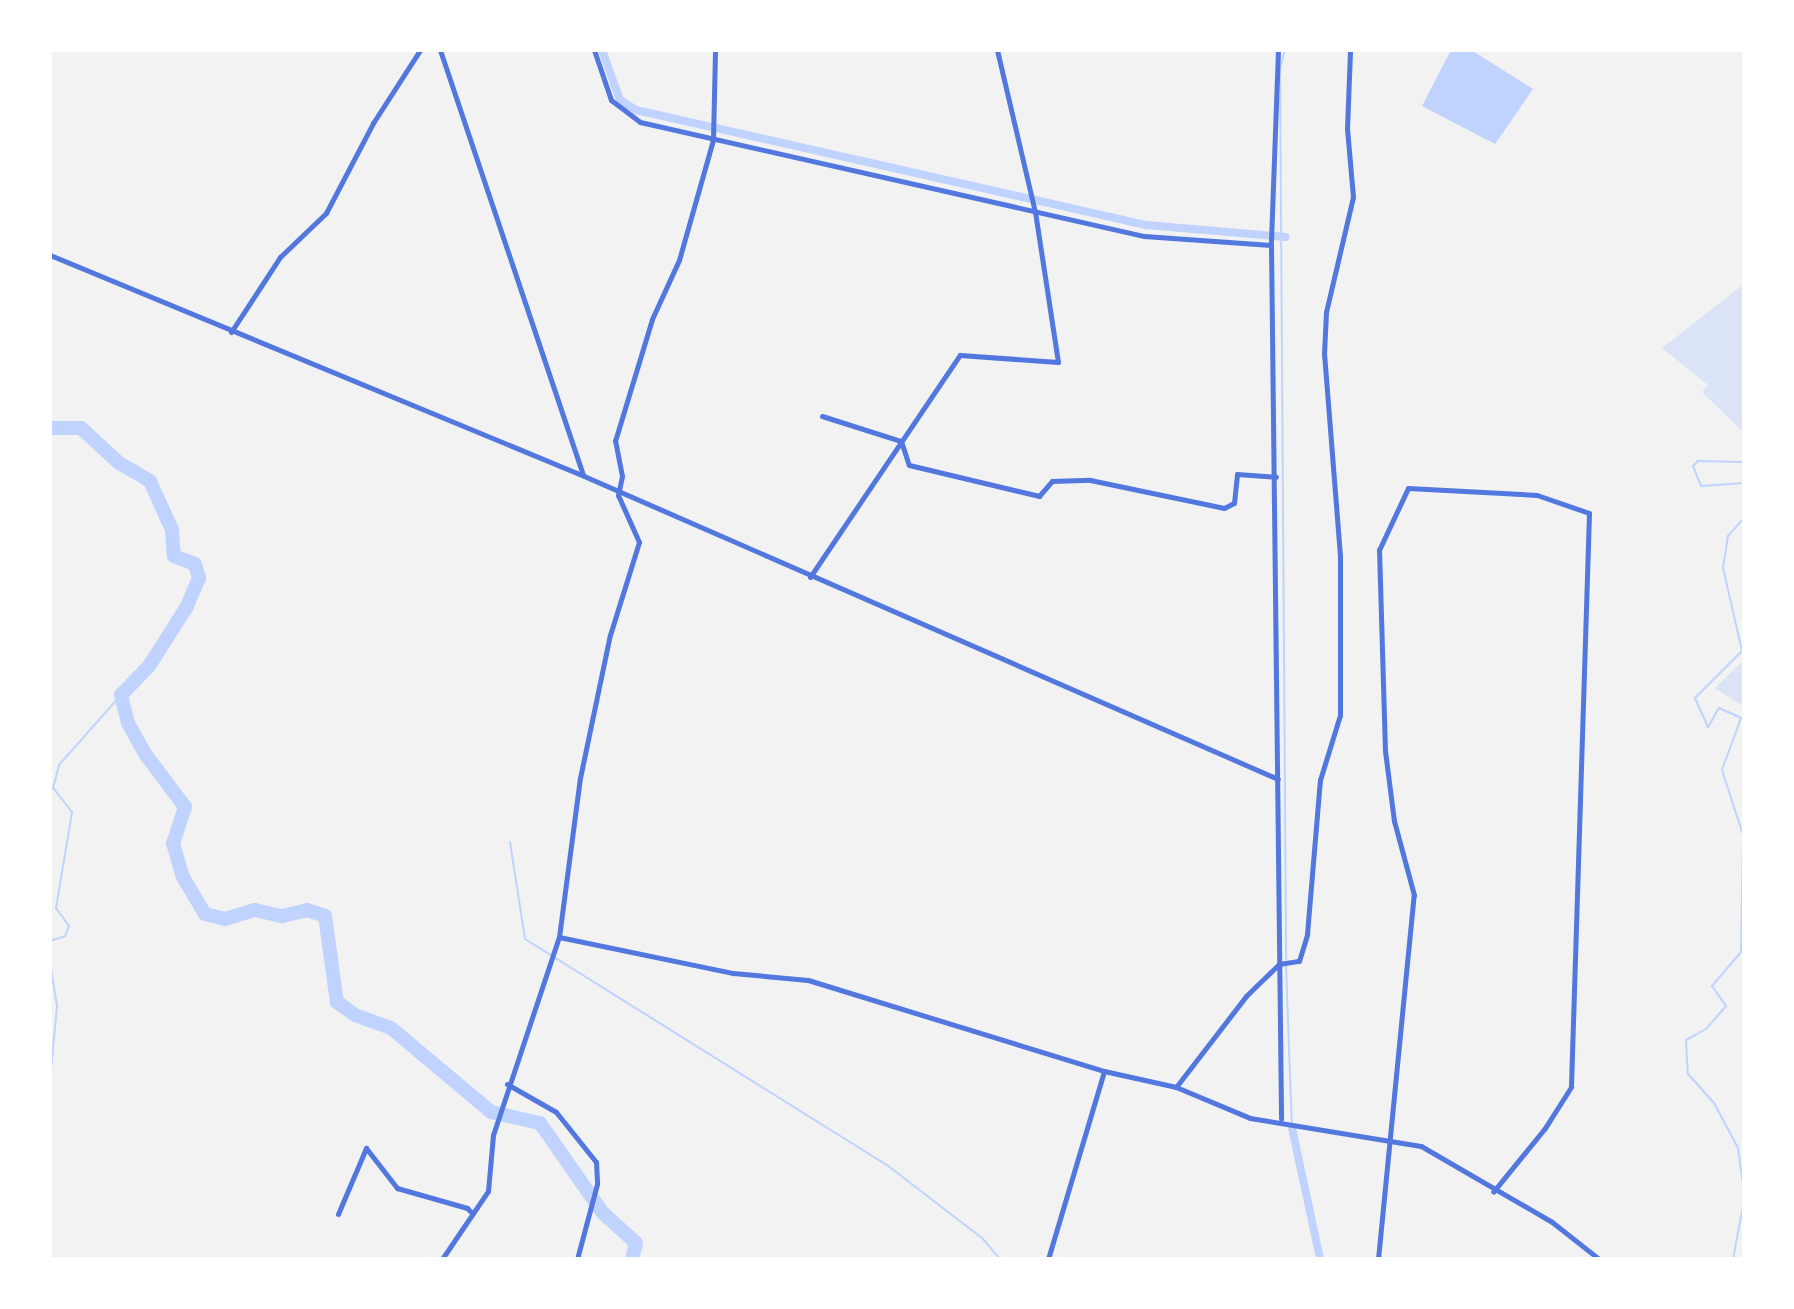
<!DOCTYPE html>
<style>
body{margin:0}
#map{position:relative;width:1794px;height:1309px;overflow:hidden;background:#f2f2f2;font-family:"Noto Sans",sans-serif}
div>[style]{position:absolute}
.green>*{inset:0;background:#dbe4f7}
.water>*{inset:0;background:#bfd3fe}
.stream>*{height:2px;margin:-1px;padding:0 1px;transform-origin:1px;border-radius:1px;background:#bfd3fe}
.canal>*{height:8px;margin:-4px;padding:0 4px;transform-origin:4px;border-radius:4px;background:#bfd3fe}
.river>*{height:14px;margin:-7px;padding:0 7px;transform-origin:7px;border-radius:7px;background:#bfd3fe}
.minor>*{height:5px;margin:-2.5px;padding:0 2.5px;transform-origin:2.5px;border-radius:2.5px;background:#5277de}
span{translate:-50% -50%;white-space:nowrap;text-align:center;line-height:1.15;-webkit-text-stroke:8px #fff;paint-order:stroke}
.frame{position:absolute;inset:0;border:52px solid #fff;pointer-events:none}
</style>
<div id="map">
<div class="green">
<i style="clip-path:polygon(1744px 284px,1744px 433px,1702px 392px,1708px 385px,1662px 348px)"></i>
<i style="clip-path:polygon(1744px 660px,1744px 707px,1715px 688px)"></i>
</div>
<div class="water">
<i style="clip-path:polygon(1451px 50px,1471px 50px,1533px 89px,1495px 144px,1422px 106px)"></i>
</div>
<div class="stream">
<i style="left:1285px;top:50px;width:18px;rotate:106deg"></i>
<i style="left:1280px;top:67px;width:892px;rotate:89.61deg"></i>
<i style="left:1744px;top:462px;width:46px;rotate:-178.8deg"></i>
<i style="left:1698px;top:461px;width:7px;rotate:135deg"></i>
<i style="left:1693px;top:466px;width:22px;rotate:68deg"></i>
<i style="left:1701px;top:486px;width:43px;rotate:-4deg"></i>
<i style="left:1744px;top:518px;width:24px;rotate:132deg"></i>
<i style="left:1728px;top:536px;width:32px;rotate:99deg"></i>
<i style="left:1723px;top:568px;width:85px;rotate:77.1deg"></i>
<i style="left:1742px;top:651px;width:66px;rotate:135deg"></i>
<i style="left:1695px;top:698px;width:32px;rotate:66deg"></i>
<i style="left:1708px;top:727px;width:22px;rotate:-60deg"></i>
<i style="left:1719px;top:708px;width:24px;rotate:24deg"></i>
<i style="left:1741px;top:718px;width:55px;rotate:110.1deg"></i>
<i style="left:1722px;top:770px;width:68px;rotate:72.1deg"></i>
<i style="left:1743px;top:835px;width:117px;rotate:91deg"></i>
<i style="left:1741px;top:952px;width:45px;rotate:130.5deg"></i>
<i style="left:1712px;top:986px;width:24px;rotate:55deg"></i>
<i style="left:1726px;top:1006px;width:30px;rotate:131deg"></i>
<i style="left:1706px;top:1029px;width:23px;rotate:151deg"></i>
<i style="left:1686px;top:1040px;width:34px;rotate:87deg"></i>
<i style="left:1688px;top:1074px;width:39px;rotate:48deg"></i>
<i style="left:1714px;top:1103px;width:51px;rotate:61.9deg"></i>
<i style="left:1738px;top:1148px;width:44px;rotate:82.2deg"></i>
<i style="left:510px;top:842px;width:98px;rotate:81.2deg"></i>
<i style="left:525px;top:939px;width:427px;rotate:32deg"></i>
<i style="left:887px;top:1165px;width:121px;rotate:37.6deg"></i>
<i style="left:983px;top:1239px;width:26px;rotate:50deg"></i>
<i style="left:50px;top:941px;width:16px;rotate:-18deg"></i>
<i style="left:65px;top:936px;width:11px;rotate:-68deg"></i>
<i style="left:69px;top:926px;width:22px;rotate:-126deg"></i>
<i style="left:56px;top:908px;width:97px;rotate:-80.5deg"></i>
<i style="left:72px;top:812px;width:31px;rotate:-128deg"></i>
<i style="left:53px;top:788px;width:24px;rotate:-75deg"></i>
<i style="left:59px;top:765px;width:94px;rotate:-48.5deg"></i>
<i style="left:50px;top:963px;width:44px;rotate:80.8deg"></i>
<i style="left:57px;top:1006px;width:74px;rotate:95.4deg"></i>
<i style="left:1286px;top:966px;width:162px;rotate:87.9deg"></i>
<i style="left:1733px;top:1259px;width:60px;rotate:-79.4deg"></i>
</div>
<div class="canal">
<i style="left:602px;top:50px;width:53px;rotate:70.2deg"></i>
<i style="left:620px;top:100px;width:19px;rotate:32deg"></i>
<i style="left:636px;top:110px;width:523px;rotate:12.71deg"></i>
<i style="left:1146px;top:225px;width:140px;rotate:4.9deg"></i>
<i style="left:1292px;top:1128px;width:134px;rotate:77.9deg"></i>
</div>
<div class="river">
<i style="left:50px;top:428px;width:31px"></i>
<i style="left:81px;top:428px;width:52px;rotate:42.6deg"></i>
<i style="left:119px;top:463px;width:36px;rotate:30deg"></i>
<i style="left:150px;top:481px;width:54px;rotate:65.8deg"></i>
<i style="left:172px;top:530px;width:26px;rotate:86deg"></i>
<i style="left:174px;top:556px;width:22px;rotate:21deg"></i>
<i style="left:195px;top:564px;width:15px;rotate:74deg"></i>
<i style="left:199px;top:578px;width:33px;rotate:113deg"></i>
<i style="left:186px;top:608px;width:69px;rotate:122.5deg"></i>
<i style="left:149px;top:666px;width:40px;rotate:134deg"></i>
<i style="left:121px;top:695px;width:29px;rotate:76deg"></i>
<i style="left:128px;top:723px;width:37px;rotate:61deg"></i>
<i style="left:146px;top:755px;width:65px;rotate:53.1deg"></i>
<i style="left:185px;top:807px;width:38px;rotate:108deg"></i>
<i style="left:173px;top:843px;width:35px;rotate:74deg"></i>
<i style="left:183px;top:877px;width:43px;rotate:59.3deg"></i>
<i style="left:205px;top:914px;width:21px;rotate:14deg"></i>
<i style="left:225px;top:919px;width:31px;rotate:-17deg"></i>
<i style="left:255px;top:910px;width:28px;rotate:13deg"></i>
<i style="left:282px;top:916px;width:26px;rotate:-13deg"></i>
<i style="left:307px;top:910px;width:19px;rotate:18deg"></i>
<i style="left:325px;top:916px;width:87px;rotate:82.1deg"></i>
<i style="left:337px;top:1002px;width:22px;rotate:36deg"></i>
<i style="left:355px;top:1015px;width:38px;rotate:20deg"></i>
<i style="left:391px;top:1028px;width:131px;rotate:40deg"></i>
<i style="left:491px;top:1112px;width:50px;rotate:12.7deg"></i>
<i style="left:540px;top:1123px;width:108px;rotate:55.1deg"></i>
<i style="left:602px;top:1212px;width:46px;rotate:42.4deg"></i>
<i style="left:636px;top:1243px;width:16px;rotate:104deg"></i>
</div>
<div class="minor">
<i style="left:440px;top:50px;width:448px;rotate:71.4deg"></i>
<i style="left:594px;top:50px;width:53px;rotate:71.2deg"></i>
<i style="left:611px;top:100px;width:36px;rotate:37deg"></i>
<i style="left:640px;top:122px;width:517px;rotate:12.75deg"></i>
<i style="left:1144px;top:236px;width:127px;rotate:4.1deg"></i>
<i style="left:1278px;top:50px;width:195px;rotate:92.1deg"></i>
<i style="left:1271px;top:245px;width:874px;rotate:89.34deg"></i>
<i style="left:50px;top:255px;width:578px;rotate:22.48deg"></i>
<i style="left:584px;top:476px;width:757px;rotate:23.59deg"></i>
<i style="left:231px;top:332px;width:90px;rotate:-56.8deg"></i>
<i style="left:280px;top:257px;width:64px;rotate:-43.7deg"></i>
<i style="left:326px;top:213px;width:102px;rotate:-62.4deg"></i>
<i style="left:373px;top:123px;width:87px;rotate:-57.2deg"></i>
<i style="left:822px;top:416px;width:83px;rotate:17.6deg"></i>
<i style="left:901px;top:441px;width:25px;rotate:72deg"></i>
<i style="left:909px;top:465px;width:134px;rotate:13.4deg"></i>
<i style="left:1039px;top:496px;width:20px;rotate:-49deg"></i>
<i style="left:1052px;top:481px;width:38px;rotate:-2deg"></i>
<i style="left:1090px;top:480px;width:137px;rotate:11.8deg"></i>
<i style="left:1224px;top:508px;width:11px;rotate:-27deg"></i>
<i style="left:1234px;top:503px;width:29px;rotate:-84deg"></i>
<i style="left:1237px;top:474px;width:39px;rotate:4deg"></i>
<i style="left:810px;top:577px;width:268px;rotate:-56deg"></i>
<i style="left:960px;top:355px;width:98px;rotate:4.1deg"></i>
<i style="left:1058px;top:362px;width:152px;rotate:-98.7deg"></i>
<i style="left:1035px;top:212px;width:166px;rotate:-103.2deg"></i>
<i style="left:559px;top:937px;width:178px;rotate:11.7deg"></i>
<i style="left:733px;top:973px;width:75px;rotate:5.3deg"></i>
<i style="left:808px;top:980px;width:310px;rotate:17.1deg"></i>
<i style="left:1104px;top:1071px;width:74px;rotate:12.5deg"></i>
<i style="left:1176px;top:1087px;width:80px;rotate:22.7deg"></i>
<i style="left:1250px;top:1118px;width:173px;rotate:9.3deg"></i>
<i style="left:1421px;top:1146px;width:151px;rotate:30.1deg"></i>
<i style="left:1552px;top:1222px;width:60px;rotate:38.2deg"></i>
<i style="left:507px;top:1084px;width:56px;rotate:29.7deg"></i>
<i style="left:556px;top:1112px;width:64px;rotate:51.3deg"></i>
<i style="left:596px;top:1162px;width:22px;rotate:87deg"></i>
<i style="left:597px;top:1184px;width:78px;rotate:104.9deg"></i>
<i style="left:1176px;top:1087px;width:115px;rotate:-52.4deg"></i>
<i style="left:1246px;top:996px;width:46px;rotate:-44.1deg"></i>
<i style="left:1279px;top:964px;width:20px;rotate:-9deg"></i>
<i style="left:1299px;top:961px;width:28px;rotate:-73deg"></i>
<i style="left:1307px;top:934px;width:155px;rotate:-85.2deg"></i>
<i style="left:1320px;top:780px;width:68px;rotate:-72.9deg"></i>
<i style="left:1340px;top:715px;width:159px;rotate:-90deg"></i>
<i style="left:1340px;top:556px;width:203px;rotate:-94.5deg"></i>
<i style="left:1324px;top:354px;width:42px;rotate:-87.3deg"></i>
<i style="left:1326px;top:312px;width:118px;rotate:-76.8deg"></i>
<i style="left:1353px;top:197px;width:68px;rotate:-95deg"></i>
<i style="left:1347px;top:129px;width:79px;rotate:-87.8deg"></i>
<i style="left:338px;top:1214px;width:72px;rotate:-67deg"></i>
<i style="left:366px;top:1148px;width:51px;rotate:52.2deg"></i>
<i style="left:397px;top:1188px;width:73px;rotate:15.9deg"></i>
<i style="left:467px;top:1208px;width:8px;rotate:45deg"></i>
<i style="left:442px;top:1259px;width:82px;rotate:-55.9deg"></i>
<i style="left:488px;top:1191px;width:56px;rotate:-84.9deg"></i>
<i style="left:493px;top:1135px;width:209px;rotate:-71.6deg"></i>
<i style="left:559px;top:937px;width:160px;rotate:-82.5deg"></i>
<i style="left:580px;top:778px;width:146px;rotate:-78.2deg"></i>
<i style="left:610px;top:635px;width:97px;rotate:-72.7deg"></i>
<i style="left:639px;top:542px;width:51px;rotate:-114.1deg"></i>
<i style="left:618px;top:495px;width:19px;rotate:-78deg"></i>
<i style="left:622px;top:476px;width:36px;rotate:-101deg"></i>
<i style="left:615px;top:441px;width:127px;rotate:-73.1deg"></i>
<i style="left:652px;top:319px;width:65px;rotate:-65.4deg"></i>
<i style="left:679px;top:260px;width:125px;rotate:-74.2deg"></i>
<i style="left:713px;top:140px;width:90px;rotate:-88.7deg"></i>
<i style="left:1048px;top:1259px;width:196px;rotate:-73.4deg"></i>
<i style="left:1378px;top:1259px;width:366px;rotate:-84.4deg"></i>
<i style="left:1414px;top:895px;width:77px;rotate:-105.1deg"></i>
<i style="left:1394px;top:821px;width:71px;rotate:-97.3deg"></i>
<i style="left:1385px;top:751px;width:201px;rotate:-91.7deg"></i>
<i style="left:1379px;top:550px;width:68px;rotate:-64.9deg"></i>
<i style="left:1408px;top:488px;width:129px;rotate:3.1deg"></i>
<i style="left:1537px;top:495px;width:55px;rotate:19.1deg"></i>
<i style="left:1589px;top:513px;width:574px;rotate:91.8deg"></i>
<i style="left:1571px;top:1087px;width:49px;rotate:122.4deg"></i>
<i style="left:1545px;top:1128px;width:82px;rotate:129.1deg"></i>
</div>
<div class="frame"></div>
</div>
